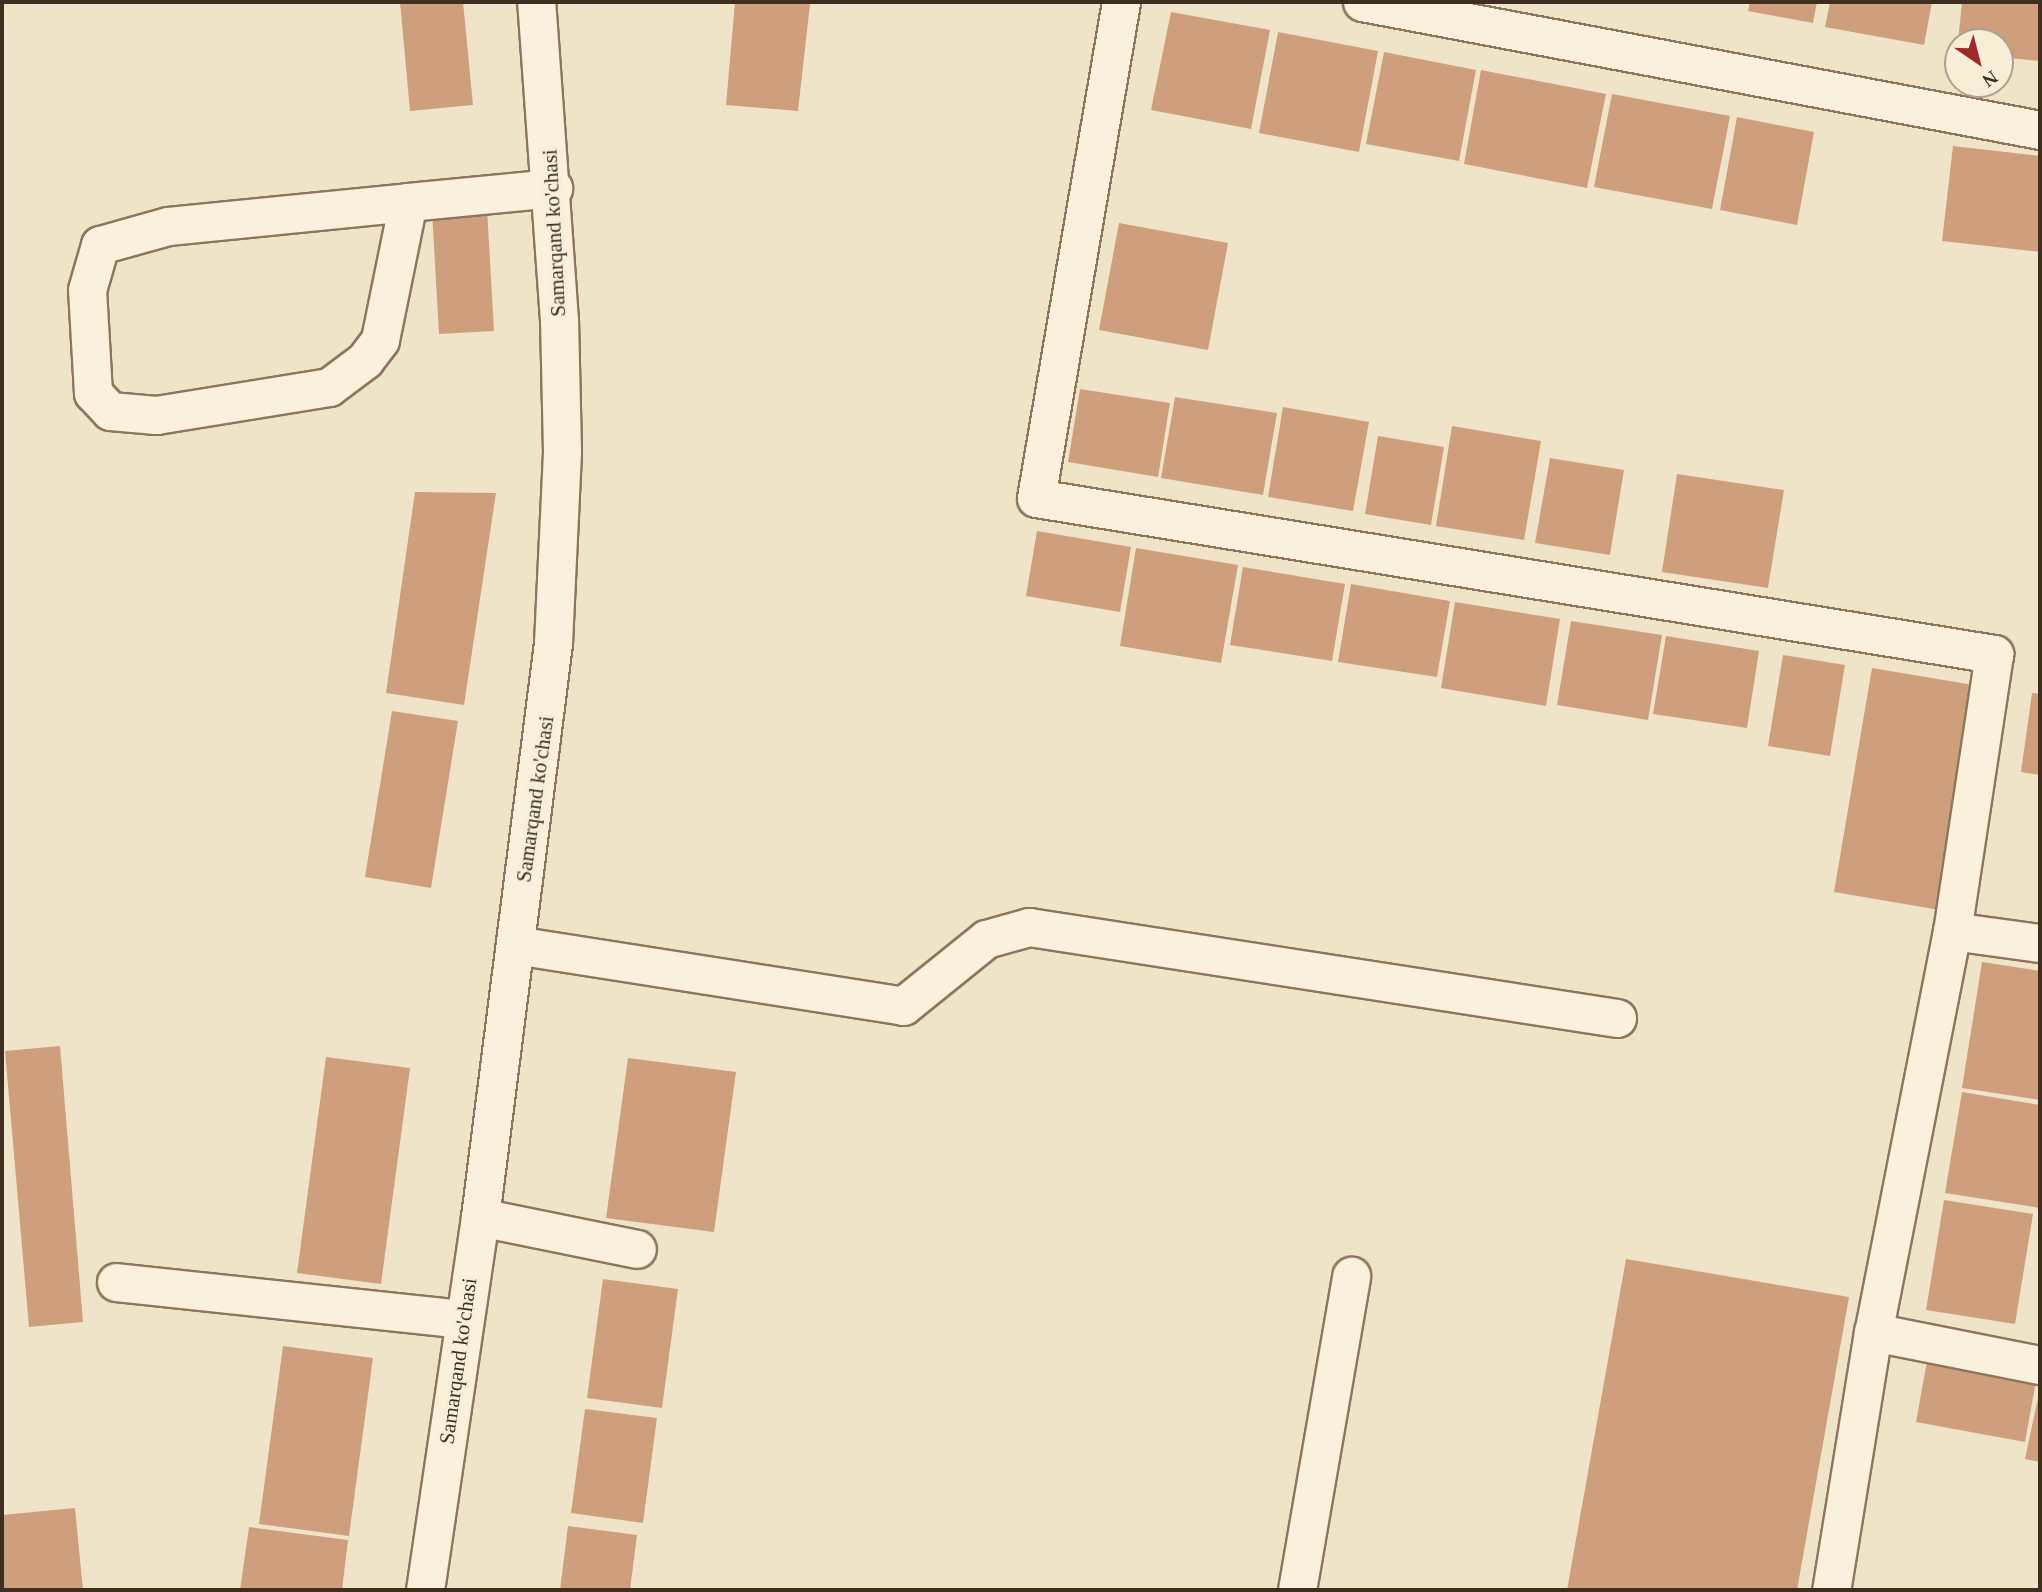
<!DOCTYPE html>
<style>
body{margin:0}
#map{position:relative;width:2042px;height:1592px;overflow:hidden;background:#f0e4c8;font-family:"Times New Roman",serif}
div>[style]{position:absolute}
.building>*{inset:0;background:#cf9f7d}
.roads{filter:drop-shadow(2px 0 #8d765c) drop-shadow(-2px 0 #8d765c) drop-shadow(0 2px #8d765c) drop-shadow(0 -2px #8d765c)}
.minor>*{height:37px;margin:-18.5px;padding:0 18.5px;transform-origin:18.5px;border-radius:18.5px;background:#faf1dc}
span{translate:-50% -50%;white-space:nowrap;text-align:center;line-height:1.15;-webkit-text-stroke:7px #f7eed8;paint-order:stroke}
.street-label{font-size:21px;color:#3d2e20}
.frame{position:absolute;inset:0;border:4px solid #3d2e20;pointer-events:none}
.north{position:absolute;left:1944px;top:28px;width:70px;height:70px;box-sizing:border-box;background:#f7eed8;border:2px solid #ada18e;border-radius:50%;rotate:145deg;font-size:19px;font-weight:700;line-height:28px;text-align:center;color:#3d2e20}
.north::after{content:'';display:block;margin:auto;width:24px;height:32px;background:#9e2a2b;clip-path:polygon(50% 0,100% 100%,50% 72%,0 100%)}
</style>
<div id="map">
<div class="building">
<i style="clip-path:polygon(400px 2px,463px 2px,473px 105px,410px 111px)"></i>
<i style="clip-path:polygon(735px 2px,810px 4px,798px 111px,726px 105px)"></i>
<i style="clip-path:polygon(1750px 2px,1817px 2px,1813px 23px,1748px 11px)"></i>
<i style="clip-path:polygon(1830px 2px,1932px 2px,1924px 45px,1825px 27px)"></i>
<i style="clip-path:polygon(1962px 2px,2040px 2px,2040px 61px,2000px 57px,2000px 42px,1958px 42px)"></i>
<i style="clip-path:polygon(1171px 12px,1270px 30px,1251px 129px,1151px 110px)"></i>
<i style="clip-path:polygon(1278px 32px,1378px 51px,1359px 152px,1259px 133px)"></i>
<i style="clip-path:polygon(1384px 52px,1476px 70px,1459px 161px,1366px 144px)"></i>
<i style="clip-path:polygon(1481px 70px,1606px 94px,1587px 188px,1464px 164px)"></i>
<i style="clip-path:polygon(1612px 94px,1730px 116px,1712px 209px,1594px 187px)"></i>
<i style="clip-path:polygon(1737px 117px,1814px 132px,1797px 225px,1720px 210px)"></i>
<i style="clip-path:polygon(1953px 146px,2040px 156px,2040px 252px,1942px 241px)"></i>
<i style="clip-path:polygon(487px 208px,494px 331px,439px 334px,432px 211px)"></i>
<i style="clip-path:polygon(1119px 223px,1228px 243px,1208px 350px,1099px 330px)"></i>
<i style="clip-path:polygon(1080px 389px,1170px 403px,1158px 477px,1068px 462px)"></i>
<i style="clip-path:polygon(1175px 397px,1277px 413px,1263px 495px,1161px 478px)"></i>
<i style="clip-path:polygon(1283px 407px,1369px 422px,1353px 511px,1268px 497px)"></i>
<i style="clip-path:polygon(1452px 426px,1541px 441px,1524px 540px,1436px 526px)"></i>
<i style="clip-path:polygon(1378px 436px,1444px 447px,1431px 525px,1365px 514px)"></i>
<i style="clip-path:polygon(1550px 458px,1624px 470px,1610px 555px,1535px 543px)"></i>
<i style="clip-path:polygon(1677px 474px,1784px 490px,1768px 588px,1662px 572px)"></i>
<i style="clip-path:polygon(415px 492px,496px 493px,464px 705px,386px 693px)"></i>
<i style="clip-path:polygon(1037px 531px,1131px 547px,1120px 612px,1026px 596px)"></i>
<i style="clip-path:polygon(1136px 548px,1238px 565px,1221px 663px,1120px 646px)"></i>
<i style="clip-path:polygon(1243px 567px,1345px 584px,1332px 661px,1230px 645px)"></i>
<i style="clip-path:polygon(1351px 584px,1450px 601px,1437px 677px,1338px 662px)"></i>
<i style="clip-path:polygon(1455px 602px,1560px 619px,1546px 706px,1441px 688px)"></i>
<i style="clip-path:polygon(1571px 621px,1662px 635px,1648px 720px,1557px 705px)"></i>
<i style="clip-path:polygon(1666px 636px,1759px 651px,1747px 728px,1653px 714px)"></i>
<i style="clip-path:polygon(1783px 655px,1845px 665px,1830px 756px,1768px 746px)"></i>
<i style="clip-path:polygon(1872px 668px,1985px 687px,1946px 911px,1834px 892px)"></i>
<i style="clip-path:polygon(2032px 693px,2040px 694px,2040px 775px,2021px 772px)"></i>
<i style="clip-path:polygon(392px 711px,458px 721px,431px 888px,365px 877px)"></i>
<i style="clip-path:polygon(1982px 962px,2040px 971px,2040px 1100px,1962px 1088px)"></i>
<i style="clip-path:polygon(60px 1046px,83px 1322px,29px 1327px,5px 1051px)"></i>
<i style="clip-path:polygon(326px 1057px,410px 1068px,381px 1284px,297px 1273px)"></i>
<i style="clip-path:polygon(628px 1058px,736px 1072px,714px 1232px,606px 1218px)"></i>
<i style="clip-path:polygon(1962px 1092px,2040px 1105px,2040px 1208px,1945px 1193px)"></i>
<i style="clip-path:polygon(1944px 1200px,2033px 1214px,2015px 1324px,1926px 1310px)"></i>
<i style="clip-path:polygon(1626px 1259px,1849px 1297px,1797px 1590px,1567px 1590px)"></i>
<i style="clip-path:polygon(603px 1279px,678px 1289px,662px 1408px,587px 1398px)"></i>
<i style="clip-path:polygon(283px 1346px,373px 1358px,349px 1536px,259px 1524px)"></i>
<i style="clip-path:polygon(1927px 1361px,2036px 1381px,2025px 1442px,1916px 1422px)"></i>
<i style="clip-path:polygon(2039px 1393px,2040px 1393px,2040px 1462px,2025px 1459px)"></i>
<i style="clip-path:polygon(585px 1409px,657px 1418px,643px 1523px,571px 1513px)"></i>
<i style="clip-path:polygon(75px 1508px,83px 1590px,2px 1590px,2px 1515px)"></i>
<i style="clip-path:polygon(568px 1526px,637px 1535px,630px 1590px,560px 1590px)"></i>
<i style="clip-path:polygon(249px 1527px,348px 1540px,342px 1590px,240px 1590px)"></i>
</div>
<div class="roads">
<div class="minor">
<i style="left:1121px;top:2px;width:503px;rotate:99.72deg"></i>
<i style="left:1036px;top:498px;width:971px;rotate:9.25deg"></i>
<i style="left:1994px;top:654px;width:280px;rotate:98.6deg"></i>
<i style="left:1952px;top:931px;width:409px;rotate:101.1deg"></i>
<i style="left:1873px;top:1332px;width:261px;rotate:99.2deg"></i>
<i style="left:1362px;top:2px;width:690px;rotate:10.69deg"></i>
<i style="left:408px;top:202px;width:141px;rotate:101.5deg"></i>
<i style="left:380px;top:340px;width:25px;rotate:127deg"></i>
<i style="left:365px;top:360px;width:45px;rotate:143.1deg"></i>
<i style="left:329px;top:387px;width:175px;rotate:170.8deg"></i>
<i style="left:156px;top:415px;width:46px;rotate:-175deg"></i>
<i style="left:110px;top:411px;width:25px;rotate:-133deg"></i>
<i style="left:93px;top:393px;width:103px;rotate:-93.3deg"></i>
<i style="left:87px;top:290px;width:47px;rotate:-73.9deg"></i>
<i style="left:100px;top:245px;width:71px;rotate:-15.6deg"></i>
<i style="left:168px;top:226px;width:241px;rotate:-5.7deg"></i>
<i style="left:408px;top:202px;width:146px;rotate:-5.5deg"></i>
<i style="left:1952px;top:931px;width:89px;rotate:7.8deg"></i>
<i style="left:515px;top:945px;width:393px;rotate:8.9deg"></i>
<i style="left:903px;top:1006px;width:107px;rotate:-38.9deg"></i>
<i style="left:986px;top:939px;width:45px;rotate:-15.6deg"></i>
<i style="left:1029px;top:927px;width:595px;rotate:8.8deg"></i>
<i style="left:480px;top:1217px;width:160px;rotate:11.5deg"></i>
<i style="left:116px;top:1282px;width:350px;rotate:6.1deg"></i>
<i style="left:1873px;top:1332px;width:170px;rotate:11.2deg"></i>
<i style="left:425px;top:1590px;width:377px;rotate:-81.6deg"></i>
<i style="left:480px;top:1217px;width:579px;rotate:-82.75deg"></i>
<i style="left:553px;top:643px;width:192px;rotate:-87.3deg"></i>
<i style="left:562px;top:451px;width:131px;rotate:-91.3deg"></i>
<i style="left:559px;top:320px;width:319px;rotate:-94.1deg"></i>
<i style="left:1297px;top:1590px;width:319px;rotate:-80.2deg"></i>
</div>
</div>
<div class="street-label">
<span style="left:554px;top:233px;rotate:-93deg">Samarqand ko'chasi</span>
<span style="left:535px;top:799px;rotate:-82deg">Samarqand ko'chasi</span>
<span style="left:458px;top:1361px;rotate:-82deg">Samarqand ko'chasi</span>
</div>
<div class="frame"></div>
<div class="north">N</div>
</div>
